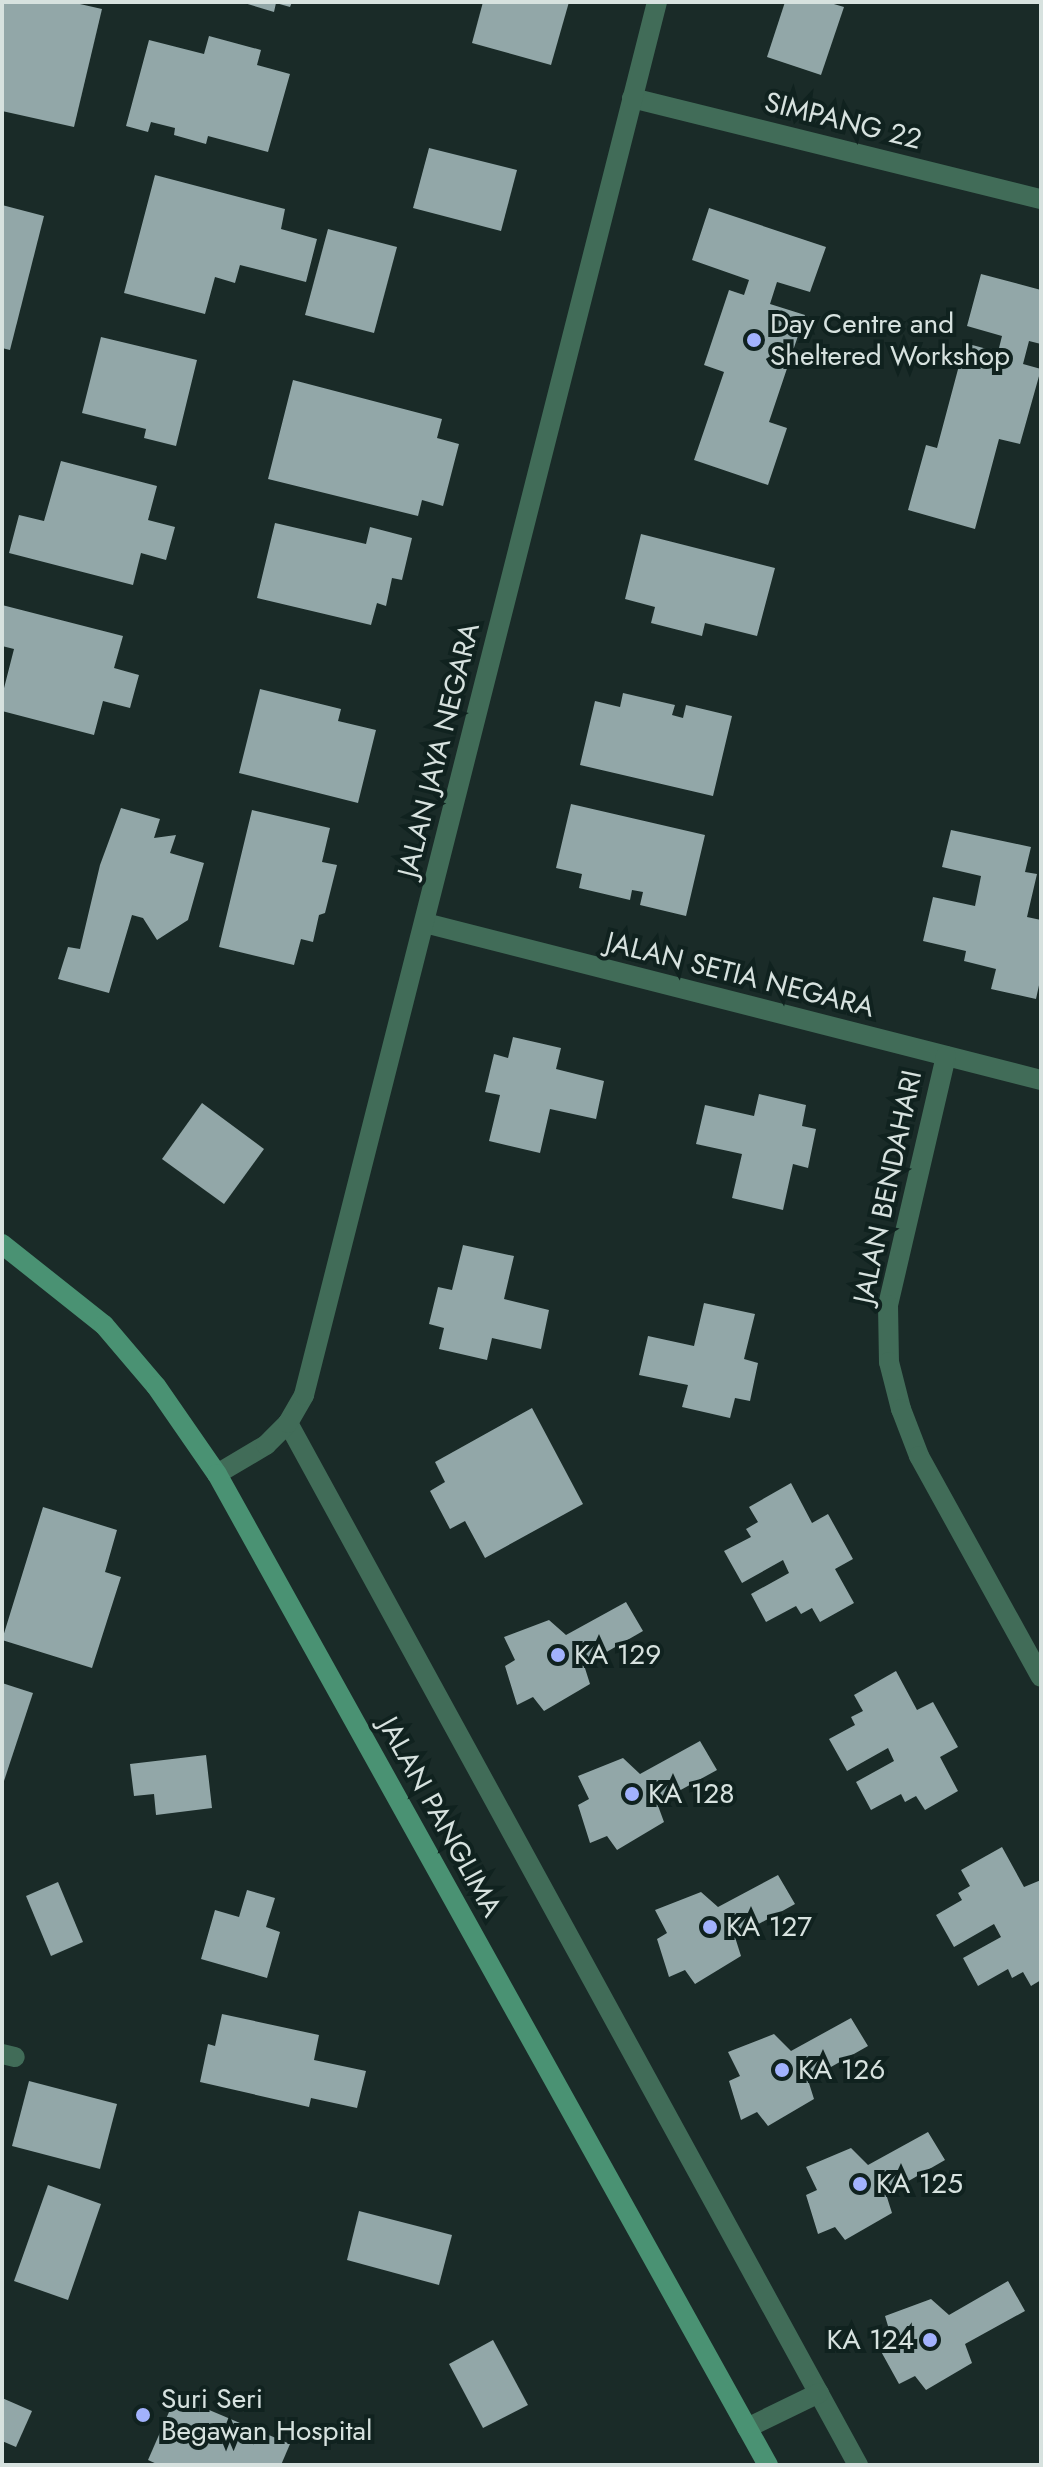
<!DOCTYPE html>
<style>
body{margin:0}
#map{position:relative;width:1043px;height:2467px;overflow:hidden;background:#1a2b28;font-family:Jost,sans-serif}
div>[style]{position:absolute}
.building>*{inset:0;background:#92a7a8}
.minor>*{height:20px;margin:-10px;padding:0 10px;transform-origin:10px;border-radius:10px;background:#416c58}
.secondary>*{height:20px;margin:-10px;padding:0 10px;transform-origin:10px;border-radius:10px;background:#4a9273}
.dots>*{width:22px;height:22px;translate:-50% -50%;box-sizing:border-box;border:4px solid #10221f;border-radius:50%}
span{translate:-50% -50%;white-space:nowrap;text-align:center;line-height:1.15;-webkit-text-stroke:8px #10221f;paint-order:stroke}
.street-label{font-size:28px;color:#d7e2df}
.poi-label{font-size:28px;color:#d7e2df}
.left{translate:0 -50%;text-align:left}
.right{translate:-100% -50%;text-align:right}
.frame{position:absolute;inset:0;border:4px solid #d7e2df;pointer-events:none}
</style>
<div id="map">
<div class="building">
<i style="clip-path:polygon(2px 2px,71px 2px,102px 9px,74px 127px,2px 111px)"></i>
<i style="clip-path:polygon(241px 2px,292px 2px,290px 7px,276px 3px,274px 12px)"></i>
<i style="clip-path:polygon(483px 2px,569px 2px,551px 65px,472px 43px)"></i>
<i style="clip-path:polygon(785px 2px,827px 2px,844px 7px,821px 75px,767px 57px)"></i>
<i style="clip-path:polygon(209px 36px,261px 50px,257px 65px,290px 74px,268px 152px,208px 136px,206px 144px,174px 135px,175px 128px,151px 122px,148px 132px,126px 126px,149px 40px,204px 54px)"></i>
<i style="clip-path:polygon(429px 148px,517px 170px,501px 231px,413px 208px)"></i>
<i style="clip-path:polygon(155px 175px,285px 209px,281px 229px,317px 239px,306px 282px,240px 265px,235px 283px,215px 277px,205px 314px,124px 293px)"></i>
<i style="clip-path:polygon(2px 205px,44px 216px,10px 350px,2px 348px)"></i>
<i style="clip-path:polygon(709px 208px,826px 247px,810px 292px,777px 282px,770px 304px,805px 315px,769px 422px,787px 428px,768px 485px,694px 460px,724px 372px,704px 365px,729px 290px,744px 295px,749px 280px,692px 260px)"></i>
<i style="clip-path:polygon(328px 229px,397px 247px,374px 333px,305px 315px)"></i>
<i style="clip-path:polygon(981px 274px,1041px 290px,1041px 344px,1029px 341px,1023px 364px,1041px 369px,1020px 444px,999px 439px,975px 529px,908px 510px,926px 445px,937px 448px,965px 343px,998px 352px,1002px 336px,967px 326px)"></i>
<i style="clip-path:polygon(101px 337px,197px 360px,176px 446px,144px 438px,146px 429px,82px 413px)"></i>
<i style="clip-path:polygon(293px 380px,442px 419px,437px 438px,459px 444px,443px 506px,422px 500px,418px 516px,268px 479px)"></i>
<i style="clip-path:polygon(61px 461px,157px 486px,148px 520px,175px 527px,166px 560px,141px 553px,133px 585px,9px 553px,19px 515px,44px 521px)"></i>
<i style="clip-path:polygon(275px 523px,366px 544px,370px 527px,412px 538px,402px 580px,392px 578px,386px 606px,377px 603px,371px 625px,257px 598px)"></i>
<i style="clip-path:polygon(641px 534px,775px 568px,757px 636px,705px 623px,702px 636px,651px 623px,655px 607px,625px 599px)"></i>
<i style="clip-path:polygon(2px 605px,123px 636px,114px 668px,139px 675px,130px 708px,103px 701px,94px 735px,2px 711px,2px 696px,14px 649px,2px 646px)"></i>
<i style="clip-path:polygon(260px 689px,341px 709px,338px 721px,376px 730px,358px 803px,239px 773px)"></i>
<i style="clip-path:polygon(623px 693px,675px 705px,672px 715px,683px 718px,686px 705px,732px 716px,713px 796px,580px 765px,595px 701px,620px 707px)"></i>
<i style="clip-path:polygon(571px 804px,705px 835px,686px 916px,640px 905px,643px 892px,632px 890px,630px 900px,579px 888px,582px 874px,556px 868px)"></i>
<i style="clip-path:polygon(121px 808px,160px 819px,154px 838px,176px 835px,170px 853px,204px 863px,188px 920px,157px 940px,143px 918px,132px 915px,109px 993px,58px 979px,68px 947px,80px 949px,100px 865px)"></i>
<i style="clip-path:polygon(252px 810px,330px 828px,322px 862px,337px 865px,325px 913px,319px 915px,313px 942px,301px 939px,294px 965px,219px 947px)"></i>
<i style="clip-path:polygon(951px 830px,1031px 847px,1025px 872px,1037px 874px,1027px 917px,1041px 920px,1041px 976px,1036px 999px,991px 989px,996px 969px,964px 961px,966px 951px,923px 941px,933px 897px,975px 906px,981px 876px,942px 867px)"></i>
<i style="clip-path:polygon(513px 1037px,561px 1048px,556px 1069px,604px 1081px,596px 1119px,550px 1109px,540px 1153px,489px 1141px,500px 1095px,485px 1092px,494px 1054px,508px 1058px)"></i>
<i style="clip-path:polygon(759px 1094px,806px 1105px,802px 1126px,816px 1129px,808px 1168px,793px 1164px,783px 1210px,732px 1198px,742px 1154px,696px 1144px,705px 1105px,754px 1116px)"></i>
<i style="clip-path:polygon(202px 1103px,264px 1149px,224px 1204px,162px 1159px)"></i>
<i style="clip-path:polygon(463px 1245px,514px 1256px,504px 1299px,549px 1310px,541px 1349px,492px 1338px,487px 1360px,439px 1349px,444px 1328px,429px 1324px,438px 1287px,452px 1290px)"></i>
<i style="clip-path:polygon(704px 1303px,755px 1314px,744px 1359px,758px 1363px,750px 1401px,735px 1398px,730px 1418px,682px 1407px,688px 1385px,639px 1375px,648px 1336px,694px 1346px)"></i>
<i style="clip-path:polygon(532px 1408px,583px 1504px,485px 1558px,465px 1521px,450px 1529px,430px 1491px,445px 1482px,435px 1462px)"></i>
<i style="clip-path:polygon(791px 1483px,812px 1523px,828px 1514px,853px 1559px,835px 1569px,854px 1603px,820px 1622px,812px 1608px,801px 1614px,796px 1606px,766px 1622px,751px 1594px,789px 1573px,783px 1560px,742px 1583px,724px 1551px,751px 1537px,746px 1529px,758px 1522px,749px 1507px)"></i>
<i style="clip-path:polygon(43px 1507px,117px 1530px,105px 1572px,121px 1577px,92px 1668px,2px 1640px)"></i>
<i style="clip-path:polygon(626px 1602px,643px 1631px,584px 1665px,590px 1684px,544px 1711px,533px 1697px,517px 1705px,505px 1666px,515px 1660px,504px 1637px,549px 1620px,566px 1635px)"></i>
<i style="clip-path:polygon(896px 1671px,917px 1710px,933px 1702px,958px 1747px,940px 1757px,958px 1791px,925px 1810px,916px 1796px,905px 1802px,901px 1794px,871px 1810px,856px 1782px,894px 1761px,888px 1748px,847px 1771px,829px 1739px,855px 1725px,851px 1717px,863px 1711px,854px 1695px)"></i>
<i style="clip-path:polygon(2px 1683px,33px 1693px,3px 1784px,2px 1784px)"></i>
<i style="clip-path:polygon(700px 1741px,717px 1770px,657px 1803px,664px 1822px,617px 1850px,607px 1836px,590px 1843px,578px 1805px,589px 1799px,578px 1776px,623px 1758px,640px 1774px)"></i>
<i style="clip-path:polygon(206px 1755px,212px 1808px,156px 1815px,154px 1794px,134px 1796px,130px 1764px)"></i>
<i style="clip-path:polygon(1002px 1847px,1024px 1887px,1041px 1880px,1041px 1980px,1031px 1986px,1023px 1972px,1012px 1978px,1008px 1969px,978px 1986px,963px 1958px,1001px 1937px,994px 1924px,954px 1947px,936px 1915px,962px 1900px,958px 1893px,970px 1886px,961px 1870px)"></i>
<i style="clip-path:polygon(778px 1875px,795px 1904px,735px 1937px,741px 1956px,695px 1984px,685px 1970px,669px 1977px,657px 1939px,667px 1933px,655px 1910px,701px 1892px,718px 1907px)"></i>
<i style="clip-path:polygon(58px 1882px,83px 1942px,51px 1956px,26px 1896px)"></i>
<i style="clip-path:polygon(247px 1890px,275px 1898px,266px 1927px,280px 1932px,267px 1978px,201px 1959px,215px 1910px,239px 1917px)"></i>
<i style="clip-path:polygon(222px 2014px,319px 2035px,314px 2060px,366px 2071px,357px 2108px,311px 2098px,309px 2107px,200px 2082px,208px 2044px,215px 2046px)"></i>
<i style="clip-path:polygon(851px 2018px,868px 2046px,808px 2080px,814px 2099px,768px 2126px,757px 2112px,741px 2120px,729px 2081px,740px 2076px,728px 2052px,774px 2034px,791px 2051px)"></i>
<i style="clip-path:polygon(29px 2081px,117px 2104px,100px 2169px,12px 2146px)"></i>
<i style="clip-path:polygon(928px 2132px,945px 2160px,886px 2194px,892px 2213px,845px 2240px,835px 2227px,818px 2234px,806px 2195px,817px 2190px,806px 2167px,851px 2148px,868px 2165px)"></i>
<i style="clip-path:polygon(48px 2185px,101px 2204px,68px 2300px,14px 2281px)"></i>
<i style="clip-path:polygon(359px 2211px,452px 2235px,439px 2285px,347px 2260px)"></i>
<i style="clip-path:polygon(1008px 2281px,1025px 2311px,965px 2344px,972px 2363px,926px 2390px,915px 2376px,899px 2384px,878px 2346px,891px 2336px,885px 2316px,931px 2299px,949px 2315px)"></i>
<i style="clip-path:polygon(493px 2340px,528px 2405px,483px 2428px,449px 2364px)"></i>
<i style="clip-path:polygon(176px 2396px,290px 2444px,281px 2465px,159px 2465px,148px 2460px)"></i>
<i style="clip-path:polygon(2px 2398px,32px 2411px,16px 2447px,2px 2441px)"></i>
</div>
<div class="minor">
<i style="left:632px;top:98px;width:421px;rotate:13.9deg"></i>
<i style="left:425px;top:923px;width:636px;rotate:14.3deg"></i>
<i style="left:946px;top:1056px;width:256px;rotate:103.1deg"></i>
<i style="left:888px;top:1305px;width:57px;rotate:89deg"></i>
<i style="left:889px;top:1362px;width:49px;rotate:75.7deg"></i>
<i style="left:901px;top:1409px;width:50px;rotate:69deg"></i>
<i style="left:919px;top:1456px;width:252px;rotate:61.1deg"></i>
<i style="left:288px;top:1423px;width:1188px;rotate:61.32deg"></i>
<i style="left:217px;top:1474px;width:57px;rotate:-30.6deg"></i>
<i style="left:266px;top:1445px;width:31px;rotate:-45deg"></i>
<i style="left:288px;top:1423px;width:32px;rotate:-60deg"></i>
<i style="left:304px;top:1395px;width:1437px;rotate:-75.78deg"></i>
<i style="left:2px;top:2054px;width:13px;rotate:13deg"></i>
<i style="left:747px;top:2428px;width:80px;rotate:-25.9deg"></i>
</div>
<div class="secondary">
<i style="left:2px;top:1244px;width:130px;rotate:38.5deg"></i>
<i style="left:104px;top:1325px;width:80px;rotate:49.6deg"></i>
<i style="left:156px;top:1386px;width:107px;rotate:55.3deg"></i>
<i style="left:217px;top:1474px;width:1134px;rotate:60.93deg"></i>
</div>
<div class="dots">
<i style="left:754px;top:340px;background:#a2b2fd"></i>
<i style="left:558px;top:1655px;background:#a2b2fd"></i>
<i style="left:632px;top:1794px;background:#a2b2fd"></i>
<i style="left:710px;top:1927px;background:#a2b2fd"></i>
<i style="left:782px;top:2070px;background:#a2b2fd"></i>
<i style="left:860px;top:2184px;background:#a2b2fd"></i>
<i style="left:930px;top:2340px;background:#a2b2fd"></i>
<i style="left:143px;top:2415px;background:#a2b2fd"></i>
</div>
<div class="street-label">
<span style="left:843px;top:121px;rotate:14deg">SIMPANG 22</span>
<span style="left:439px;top:750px;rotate:-76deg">JALAN JAYA NEGARA</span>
<span style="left:740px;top:975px;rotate:14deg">JALAN SETIA NEGARA</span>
<span style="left:888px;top:1187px;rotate:-78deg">JALAN BENDAHARI</span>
<span style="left:440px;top:1817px;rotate:61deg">JALAN PANGLIMA</span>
</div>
<div class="poi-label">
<span class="left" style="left:770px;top:340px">Day Centre and<br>Sheltered Workshop</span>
<span class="left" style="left:574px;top:1655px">KA 129</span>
<span class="left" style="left:648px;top:1794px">KA 128</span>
<span class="left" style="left:726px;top:1927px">KA 127</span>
<span class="left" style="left:798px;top:2070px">KA 126</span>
<span class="left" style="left:876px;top:2184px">KA 125</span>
<span class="right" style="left:914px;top:2340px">KA 124</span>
<span class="left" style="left:161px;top:2415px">Suri Seri<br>Begawan Hospital</span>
</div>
<div class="frame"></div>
</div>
